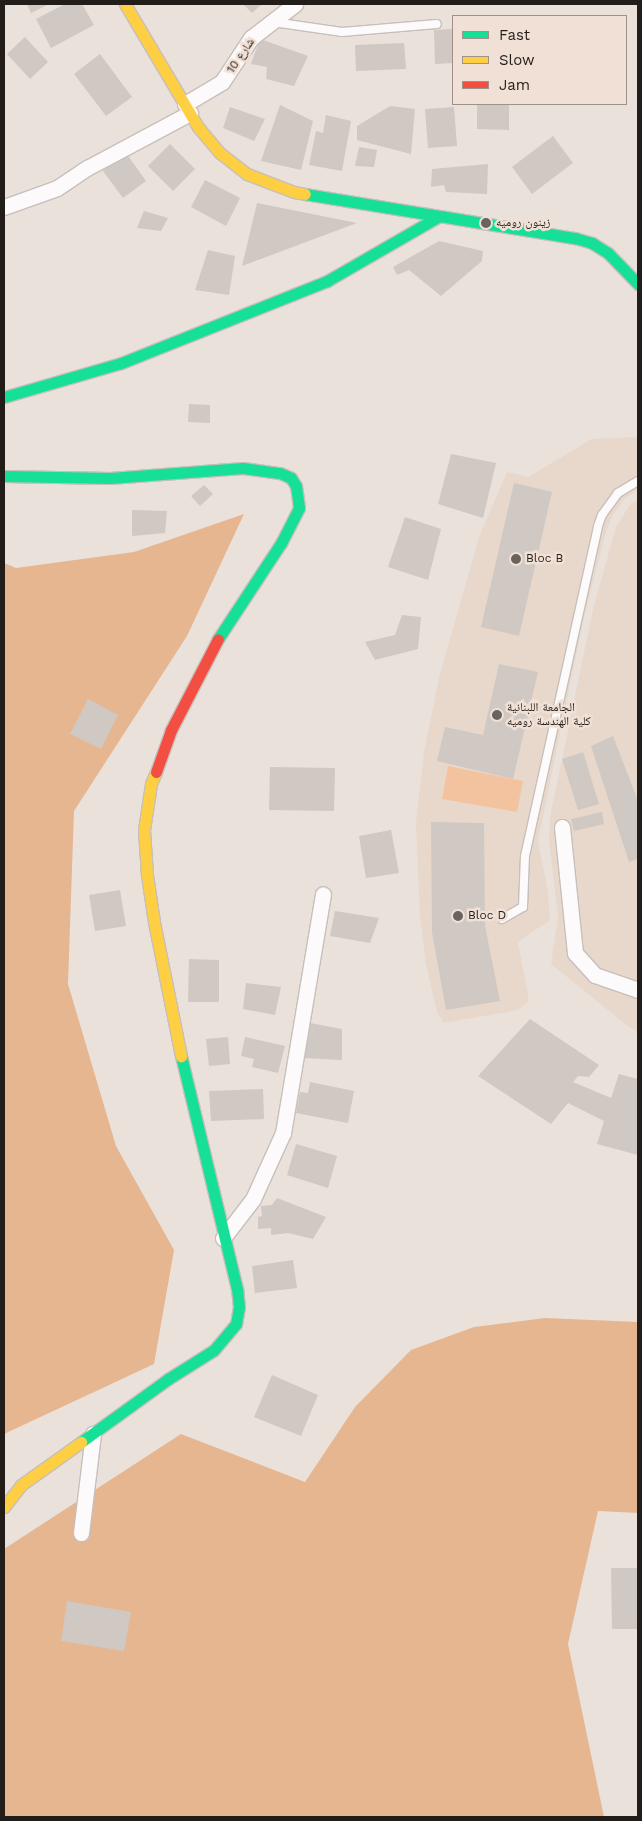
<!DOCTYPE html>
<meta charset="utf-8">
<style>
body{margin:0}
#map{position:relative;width:642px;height:1821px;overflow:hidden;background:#eae1db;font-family:"Work Sans","Noto Naskh Arabic",sans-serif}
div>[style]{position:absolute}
.built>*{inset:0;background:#e8d8cb}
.green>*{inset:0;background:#f3c39f}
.forest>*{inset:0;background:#e6b691}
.building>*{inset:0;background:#cfc8c3}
.roads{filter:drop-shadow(1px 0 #c7bfbb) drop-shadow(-1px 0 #c7bfbb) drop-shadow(0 1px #c7bfbb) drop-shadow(0 -1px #c7bfbb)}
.lane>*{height:8px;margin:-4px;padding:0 4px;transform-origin:4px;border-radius:4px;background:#fcfafa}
.street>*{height:15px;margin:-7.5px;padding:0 7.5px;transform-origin:7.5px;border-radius:7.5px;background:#fcfafa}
.fast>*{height:11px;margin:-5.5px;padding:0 5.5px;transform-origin:5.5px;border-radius:5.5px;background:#16e098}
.slow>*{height:11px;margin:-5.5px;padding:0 5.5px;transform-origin:5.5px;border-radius:5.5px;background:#ffcf43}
.jam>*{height:11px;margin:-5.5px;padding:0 5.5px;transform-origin:5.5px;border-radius:5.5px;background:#f24e42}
.dots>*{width:14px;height:14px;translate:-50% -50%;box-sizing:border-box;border:2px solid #f0e0d5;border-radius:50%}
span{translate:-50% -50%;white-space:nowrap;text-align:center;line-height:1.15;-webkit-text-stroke:5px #f0e0d5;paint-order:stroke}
.street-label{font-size:12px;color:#231d19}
.poi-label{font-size:12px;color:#231d19}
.left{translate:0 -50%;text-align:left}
.frame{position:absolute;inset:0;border:5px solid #231d19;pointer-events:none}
.legend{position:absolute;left:452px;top:15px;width:175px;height:90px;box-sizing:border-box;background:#f0e0d5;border:1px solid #9e928a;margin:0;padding:6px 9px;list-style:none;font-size:15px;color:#231d19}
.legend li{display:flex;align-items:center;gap:10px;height:25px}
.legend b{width:25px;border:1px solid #9e928a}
</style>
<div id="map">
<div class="built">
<i style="clip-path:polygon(638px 437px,638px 490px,624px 499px,613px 515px,606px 531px,583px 622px,538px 841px,548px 892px,550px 920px,518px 942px,529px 1001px,518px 1010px,444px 1023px,437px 1012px,426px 964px,420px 917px,416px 823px,424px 752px,439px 678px,479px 537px,507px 472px,528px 477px,592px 439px)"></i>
<i style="clip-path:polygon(638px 499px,638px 1031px,629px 1027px,551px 964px,558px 917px,549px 840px,550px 817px,593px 609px,616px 527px,630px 505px)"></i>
</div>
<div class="green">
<i style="clip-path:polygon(448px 766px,523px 781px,517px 812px,442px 799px)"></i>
</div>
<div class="forest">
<i style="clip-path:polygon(244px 514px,187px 636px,74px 811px,68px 984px,116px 1146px,174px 1250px,154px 1364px,4px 1434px,4px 563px,16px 568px,134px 552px)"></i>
<i style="clip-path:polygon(545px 1318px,638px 1322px,638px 1513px,598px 1511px,568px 1644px,604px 1817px,4px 1817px,4px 1549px,181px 1434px,305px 1482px,355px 1407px,411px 1350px,474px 1327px)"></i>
</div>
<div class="building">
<i style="clip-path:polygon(27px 4px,49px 4px,31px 13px)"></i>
<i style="clip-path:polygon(65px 4px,82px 4px,94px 25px,51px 48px,36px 19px)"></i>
<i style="clip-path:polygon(243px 4px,262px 4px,252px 13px)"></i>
<i style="clip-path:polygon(453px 29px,453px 63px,435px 64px,434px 30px)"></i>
<i style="clip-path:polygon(25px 37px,48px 62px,30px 79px,7px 54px)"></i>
<i style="clip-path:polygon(260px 39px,308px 56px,294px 86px,266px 79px,267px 67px,251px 64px)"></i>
<i style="clip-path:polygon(404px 43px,406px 69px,356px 71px,355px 45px)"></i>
<i style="clip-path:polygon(100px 54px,132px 97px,106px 116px,74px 74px)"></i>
<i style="clip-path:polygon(477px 104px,509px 104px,509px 130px,477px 129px)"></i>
<i style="clip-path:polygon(280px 105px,313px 121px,301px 170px,261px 161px)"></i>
<i style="clip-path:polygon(390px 106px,415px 109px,411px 154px,357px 140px,357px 126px)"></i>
<i style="clip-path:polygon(230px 107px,265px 119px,254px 141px,223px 128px)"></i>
<i style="clip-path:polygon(454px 107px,457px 146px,428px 148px,425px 109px)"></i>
<i style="clip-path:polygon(326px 115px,351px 121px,342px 171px,309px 165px,316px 131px,323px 133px)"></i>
<i style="clip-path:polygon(553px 136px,573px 163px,532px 194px,512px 167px)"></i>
<i style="clip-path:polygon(170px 144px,195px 169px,173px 191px,148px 166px)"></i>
<i style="clip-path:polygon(359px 147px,377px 150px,374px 167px,355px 166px)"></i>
<i style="clip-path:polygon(126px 153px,146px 181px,123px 198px,103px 171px)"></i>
<i style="clip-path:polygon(488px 164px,487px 194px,446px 192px,444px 185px,431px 187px,432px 169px)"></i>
<i style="clip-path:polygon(205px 180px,240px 198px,226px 226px,191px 207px)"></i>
<i style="clip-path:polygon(257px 203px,357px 223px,242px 266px)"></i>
<i style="clip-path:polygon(144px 211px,168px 218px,161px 231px,137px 228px)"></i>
<i style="clip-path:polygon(439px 241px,483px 251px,482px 261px,441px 296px,409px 270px,397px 275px,393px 267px)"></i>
<i style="clip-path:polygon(208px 250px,235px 256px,229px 295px,195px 290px)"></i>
<i style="clip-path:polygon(189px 404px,210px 405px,210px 423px,188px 422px)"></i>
<i style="clip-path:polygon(451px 454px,496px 463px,483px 518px,438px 504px)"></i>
<i style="clip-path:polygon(514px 483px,552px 492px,519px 636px,481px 627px)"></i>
<i style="clip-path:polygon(204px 485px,213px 494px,200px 506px,191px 496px)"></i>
<i style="clip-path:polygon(132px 510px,167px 511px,165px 533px,132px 536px)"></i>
<i style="clip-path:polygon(405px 517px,441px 529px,428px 580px,388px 567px)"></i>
<i style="clip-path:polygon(402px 615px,421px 617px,418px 649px,375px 660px,365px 642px,395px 635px)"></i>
<i style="clip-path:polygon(499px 664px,538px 672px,513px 779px,437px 761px,445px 727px,483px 735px)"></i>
<i style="clip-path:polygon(88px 699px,118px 715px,101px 749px,70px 734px)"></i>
<i style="clip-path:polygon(613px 736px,638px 801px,638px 859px,629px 862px,591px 746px)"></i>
<i style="clip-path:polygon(583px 752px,599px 804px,578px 810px,562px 759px)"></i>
<i style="clip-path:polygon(270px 767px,335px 768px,334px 811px,269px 810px)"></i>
<i style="clip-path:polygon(602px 812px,604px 824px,574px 831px,571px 819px)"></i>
<i style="clip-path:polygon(431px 822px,484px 823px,485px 926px,500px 1001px,446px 1010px,432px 932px)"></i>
<i style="clip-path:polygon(391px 830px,399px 873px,366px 878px,359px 836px)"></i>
<i style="clip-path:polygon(120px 890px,126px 926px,95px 931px,89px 895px)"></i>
<i style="clip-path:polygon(335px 911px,379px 918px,370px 943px,330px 936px)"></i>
<i style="clip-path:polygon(189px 959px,219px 960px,219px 1002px,188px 1002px)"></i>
<i style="clip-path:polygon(246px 983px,281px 987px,275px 1015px,243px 1009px)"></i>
<i style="clip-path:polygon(530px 1019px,599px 1065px,589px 1077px,578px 1076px,573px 1082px,611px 1098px,619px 1074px,638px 1079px,638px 1155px,597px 1144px,604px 1121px,568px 1103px,551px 1124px,478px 1076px)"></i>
<i style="clip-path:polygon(310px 1023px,342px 1029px,342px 1060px,303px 1058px)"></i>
<i style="clip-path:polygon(228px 1037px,230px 1064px,209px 1066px,206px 1039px)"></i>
<i style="clip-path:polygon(245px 1037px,285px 1046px,278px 1073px,252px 1067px,254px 1059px,241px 1056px)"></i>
<i style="clip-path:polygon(310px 1082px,354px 1091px,348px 1123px,296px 1113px,300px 1092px,308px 1093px)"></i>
<i style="clip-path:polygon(263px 1089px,264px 1119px,211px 1121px,209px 1091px)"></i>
<i style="clip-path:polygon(296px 1144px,337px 1156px,328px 1188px,287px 1175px)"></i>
<i style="clip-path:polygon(277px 1198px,326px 1217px,313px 1239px,288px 1233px,271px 1235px,271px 1228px,258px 1229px,258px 1217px,262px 1216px,261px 1206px,272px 1205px)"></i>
<i style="clip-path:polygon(293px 1260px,297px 1288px,255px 1293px,252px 1266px)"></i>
<i style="clip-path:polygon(272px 1375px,318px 1395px,301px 1436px,254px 1417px)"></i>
<i style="clip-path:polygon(611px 1568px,638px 1568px,638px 1629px,612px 1629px)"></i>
<i style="clip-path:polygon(67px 1601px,131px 1612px,124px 1651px,61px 1641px)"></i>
</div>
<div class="roads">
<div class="lane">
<i style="left:273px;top:22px;width:70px;rotate:8.2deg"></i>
<i style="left:342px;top:32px;width:95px;rotate:-4.8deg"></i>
<i style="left:502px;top:919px;width:24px;rotate:-30deg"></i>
<i style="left:523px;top:907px;width:51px;rotate:-87.8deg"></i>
<i style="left:525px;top:856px;width:338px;rotate:-77.5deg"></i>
<i style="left:598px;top:526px;width:12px;rotate:-70deg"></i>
<i style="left:602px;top:515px;width:27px;rotate:-54deg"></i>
<i style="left:618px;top:493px;width:23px;rotate:-31deg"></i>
</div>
<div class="street">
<i style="left:185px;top:104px;width:43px;rotate:-30.7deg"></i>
<i style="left:222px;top:82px;width:53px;rotate:-56.6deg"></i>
<i style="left:251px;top:38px;width:56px;rotate:-37.7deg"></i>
<i style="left:4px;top:207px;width:56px;rotate:-19.7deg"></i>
<i style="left:57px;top:188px;width:36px;rotate:-34deg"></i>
<i style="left:87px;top:168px;width:117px;rotate:-28.1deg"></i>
<i style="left:562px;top:827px;width:127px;rotate:84.1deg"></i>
<i style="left:575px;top:953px;width:30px;rotate:48deg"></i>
<i style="left:595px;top:975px;width:46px;rotate:19.2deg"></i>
<i style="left:223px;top:1238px;width:49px;rotate:-52.4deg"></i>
<i style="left:253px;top:1199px;width:72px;rotate:-65.6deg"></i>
<i style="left:283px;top:1133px;width:242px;rotate:-80.5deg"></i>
<i style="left:81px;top:1533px;width:100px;rotate:-83.1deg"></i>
</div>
<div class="fast">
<i style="left:305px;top:194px;width:274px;rotate:9.3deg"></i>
<i style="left:575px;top:238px;width:18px;rotate:16deg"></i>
<i style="left:592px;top:243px;width:19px;rotate:32deg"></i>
<i style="left:608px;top:253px;width:43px;rotate:45.9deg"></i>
<i style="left:4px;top:397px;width:122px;rotate:-16.2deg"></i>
<i style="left:121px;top:363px;width:222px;rotate:-21.7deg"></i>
<i style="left:327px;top:281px;width:128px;rotate:-30deg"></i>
<i style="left:4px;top:476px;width:106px;rotate:1.1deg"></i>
<i style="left:110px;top:478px;width:133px;rotate:-4.3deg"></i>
<i style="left:243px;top:468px;width:37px;rotate:8deg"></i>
<i style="left:280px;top:473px;width:12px;rotate:24deg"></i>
<i style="left:291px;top:478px;width:9px;rotate:58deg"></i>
<i style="left:296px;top:486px;width:22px;rotate:82deg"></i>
<i style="left:299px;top:508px;width:39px;rotate:117deg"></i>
<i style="left:281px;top:543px;width:115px;rotate:123.3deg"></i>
<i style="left:81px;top:1442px;width:107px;rotate:-35.9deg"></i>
<i style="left:168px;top:1379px;width:54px;rotate:-32.2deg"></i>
<i style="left:214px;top:1350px;width:34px;rotate:-50deg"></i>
<i style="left:236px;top:1324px;width:17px;rotate:-80deg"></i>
<i style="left:239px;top:1307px;width:18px;rotate:-96deg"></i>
<i style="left:237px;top:1289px;width:240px;rotate:-103.5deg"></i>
</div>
<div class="slow">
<i style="left:125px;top:4px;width:143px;rotate:59.3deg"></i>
<i style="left:198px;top:127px;width:34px;rotate:50deg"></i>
<i style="left:220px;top:153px;width:34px;rotate:38deg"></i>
<i style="left:247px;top:174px;width:50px;rotate:21deg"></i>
<i style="left:294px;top:192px;width:11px;rotate:10deg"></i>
<i style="left:156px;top:772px;width:13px;rotate:113deg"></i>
<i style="left:151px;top:784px;width:47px;rotate:98.7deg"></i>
<i style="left:144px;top:830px;width:45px;rotate:86.2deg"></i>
<i style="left:147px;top:875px;width:48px;rotate:81.5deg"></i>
<i style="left:154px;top:922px;width:137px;rotate:78.6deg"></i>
<i style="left:4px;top:1507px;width:28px;rotate:-52deg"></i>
<i style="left:21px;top:1485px;width:74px;rotate:-35.6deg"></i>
</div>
<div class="jam">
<i style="left:156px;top:772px;width:45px;rotate:-70.3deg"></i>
<i style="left:171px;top:730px;width:102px;rotate:-62.7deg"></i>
</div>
</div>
<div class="dots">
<i style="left:486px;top:223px;background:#69625d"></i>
<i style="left:516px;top:559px;background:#69625d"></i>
<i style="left:497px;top:715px;background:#69625d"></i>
<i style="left:458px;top:916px;background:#69625d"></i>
</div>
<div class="street-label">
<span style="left:241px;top:56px;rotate:-56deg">شارع 10</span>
</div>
<div class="poi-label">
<span class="left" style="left:496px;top:223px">زينون روميه</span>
<span class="left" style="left:526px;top:559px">Bloc B</span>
<span class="left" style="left:507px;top:715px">الجامعة اللبنانية<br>كلية الهندسة روميه</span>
<span class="left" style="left:468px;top:916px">Bloc D</span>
</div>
<div class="frame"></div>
<ul class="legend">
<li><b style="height:6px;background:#16e098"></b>Fast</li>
<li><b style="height:6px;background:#ffcf43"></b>Slow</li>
<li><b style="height:6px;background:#f24e42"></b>Jam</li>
</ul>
</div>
